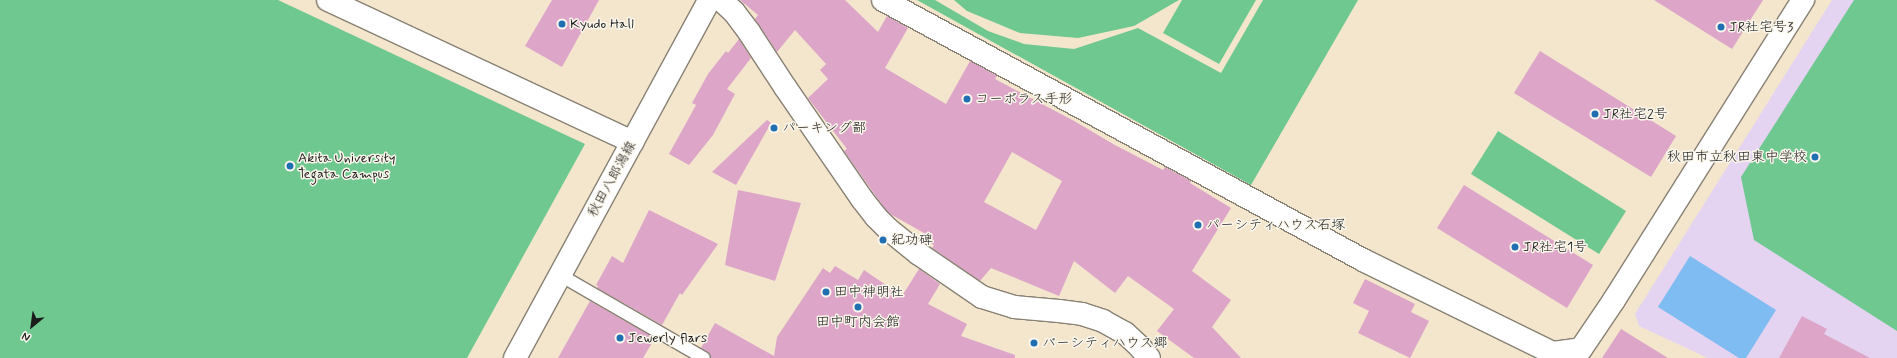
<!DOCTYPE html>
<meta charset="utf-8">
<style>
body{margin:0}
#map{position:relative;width:1897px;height:358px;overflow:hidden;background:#f3e6cd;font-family:Mynerve,"Klee One",sans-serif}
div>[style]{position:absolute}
.built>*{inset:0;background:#e4d3f1}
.green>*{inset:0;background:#6ec88f}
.water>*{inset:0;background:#7ebcf1}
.building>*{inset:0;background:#dda5c8}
.roads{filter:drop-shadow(1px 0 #888174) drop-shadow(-1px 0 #888174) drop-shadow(0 1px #888174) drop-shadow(0 -1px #888174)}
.service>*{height:12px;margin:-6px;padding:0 6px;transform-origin:6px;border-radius:6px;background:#fff}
.minor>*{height:22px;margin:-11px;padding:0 11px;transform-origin:11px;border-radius:11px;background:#fff}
.tertiary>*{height:22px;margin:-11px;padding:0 11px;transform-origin:11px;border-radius:11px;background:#fff}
.primary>*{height:22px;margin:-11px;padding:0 11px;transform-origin:11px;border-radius:11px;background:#fff}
.dots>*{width:11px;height:11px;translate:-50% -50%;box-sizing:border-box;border:2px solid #fbf7ec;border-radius:50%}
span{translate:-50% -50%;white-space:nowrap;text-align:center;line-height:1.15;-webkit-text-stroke:3px #fbf7ec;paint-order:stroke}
.poi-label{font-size:14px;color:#1c1c1c}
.left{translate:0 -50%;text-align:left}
.right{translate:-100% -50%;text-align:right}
.street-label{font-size:14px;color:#1c1c1c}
.north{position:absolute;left:12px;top:306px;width:40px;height:40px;-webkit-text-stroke:3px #fbf7ec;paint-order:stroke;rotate:209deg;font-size:11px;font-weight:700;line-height:16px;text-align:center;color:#1c1c1c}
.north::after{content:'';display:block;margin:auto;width:14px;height:18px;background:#1c1c1c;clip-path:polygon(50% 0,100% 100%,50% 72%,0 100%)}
</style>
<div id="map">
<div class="built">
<i style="clip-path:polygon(1832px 0,1897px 0,1897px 358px,1708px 358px,1639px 326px,1635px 314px)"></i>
</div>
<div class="green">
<i style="clip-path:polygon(0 0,278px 0,585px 144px,467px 358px,0 358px)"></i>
<i style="clip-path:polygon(917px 0,935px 0,988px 31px,1024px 44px,1074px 49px,1138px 28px,1221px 73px,1263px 0,1358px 0,1251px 185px)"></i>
<i style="clip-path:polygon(954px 0,1179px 0,1134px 26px,1078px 38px,1020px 33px,967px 11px)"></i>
<i style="clip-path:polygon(1182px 0,1256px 0,1219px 64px,1163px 33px)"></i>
<i style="clip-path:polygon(1854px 0,1897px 0,1897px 331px,1754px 240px,1741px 177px)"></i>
<i style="clip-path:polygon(1498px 131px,1626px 211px,1599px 254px,1471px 174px)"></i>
</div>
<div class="water">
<i style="clip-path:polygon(1690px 256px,1776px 310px,1746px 358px,1739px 358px,1658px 307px)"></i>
</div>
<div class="building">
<i style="clip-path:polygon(552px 0,599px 0,562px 67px,525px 46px)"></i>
<i style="clip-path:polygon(evenodd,740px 0,845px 0,878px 32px,887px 16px,908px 28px,885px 68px,946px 104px,970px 61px,997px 76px,995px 79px,1076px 122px,1113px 144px,1163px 170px,1165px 167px,1191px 181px,1190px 183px,1231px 208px,1192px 271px,1231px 300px,1212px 327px,1241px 358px,1194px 358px,1157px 331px,1174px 309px,1128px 276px,1115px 293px,1074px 261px,1059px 296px,991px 268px,980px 281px,932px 248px,934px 245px,922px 238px,924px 233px,892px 215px,885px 209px,844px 151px,847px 149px,808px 98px,828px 79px,820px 70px,826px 64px,795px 30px,777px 52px,755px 19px,758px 15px,740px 0,1012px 152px,1062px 181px,1036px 230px,984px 202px,1012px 152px)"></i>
<i style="clip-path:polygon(1654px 0,1763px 0,1732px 49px)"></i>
<i style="clip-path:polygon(739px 39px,751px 58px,727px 89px,735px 94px,713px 135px,689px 165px,669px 154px,696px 105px,692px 103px,708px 74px,726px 51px,728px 53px)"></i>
<i style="clip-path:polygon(1540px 51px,1676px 136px,1651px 177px,1514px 93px)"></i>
<i style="clip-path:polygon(767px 120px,771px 123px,736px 185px,712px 172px)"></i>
<i style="clip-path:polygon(1464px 185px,1593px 265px,1567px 308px,1437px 228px)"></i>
<i style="clip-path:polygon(738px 190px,801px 203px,775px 281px,725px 265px)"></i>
<i style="clip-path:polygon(649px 210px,718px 244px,682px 295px,680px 293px,662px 325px,597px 288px,598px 286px,596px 285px,612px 256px,623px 263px)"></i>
<i style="clip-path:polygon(835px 266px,858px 280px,864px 270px,902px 296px,919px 269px,940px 284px,928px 304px,967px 324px,961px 336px,1015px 355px,1015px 358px,711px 358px,710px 354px,701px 348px,715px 323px,774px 356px,777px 337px,823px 268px,830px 273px)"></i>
<i style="clip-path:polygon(1365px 279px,1415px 304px,1411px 312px,1429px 321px,1410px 358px,1358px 333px,1369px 311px,1353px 303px)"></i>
<i style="clip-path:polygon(590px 301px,655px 338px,643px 358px,558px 358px)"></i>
<i style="clip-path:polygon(1802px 316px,1827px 329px,1824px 334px,1870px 358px,1779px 358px)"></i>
<i style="clip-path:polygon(1621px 329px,1668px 358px,1602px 358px)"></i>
</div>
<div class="roads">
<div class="service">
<i style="left:560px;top:275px;width:166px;rotate:30deg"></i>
</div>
<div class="minor">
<i style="left:328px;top:0;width:336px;rotate:25deg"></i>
<i style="left:721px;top:0;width:18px;rotate:43deg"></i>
<i style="left:734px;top:12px;width:25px;rotate:53deg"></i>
<i style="left:749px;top:32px;width:66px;rotate:56.8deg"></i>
<i style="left:785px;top:87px;width:136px;rotate:55.5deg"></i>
<i style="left:862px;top:199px;width:23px;rotate:52deg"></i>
<i style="left:876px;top:217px;width:17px;rotate:45deg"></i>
<i style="left:888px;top:229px;width:40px;rotate:39deg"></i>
<i style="left:919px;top:254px;width:76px;rotate:34.3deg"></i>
<i style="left:982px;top:297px;width:34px;rotate:17deg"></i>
<i style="left:1014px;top:307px;width:45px;rotate:5.1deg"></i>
<i style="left:1059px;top:311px;width:23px;rotate:7deg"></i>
<i style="left:1082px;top:314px;width:22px;rotate:18deg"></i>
<i style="left:1103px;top:321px;width:25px;rotate:29deg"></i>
<i style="left:1125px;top:333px;width:21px;rotate:43deg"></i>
<i style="left:1140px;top:347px;width:14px;rotate:51deg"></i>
<i style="left:883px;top:0;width:546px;rotate:28.44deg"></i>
<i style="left:1363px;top:260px;width:212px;rotate:26.1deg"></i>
<i style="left:1553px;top:353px;width:28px;rotate:-8deg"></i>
<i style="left:1581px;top:349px;width:59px;rotate:-56deg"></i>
</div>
<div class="tertiary">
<i style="left:1614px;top:300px;width:355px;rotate:-57.8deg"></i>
</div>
<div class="primary">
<i style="left:515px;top:358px;width:407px;rotate:-61.5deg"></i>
</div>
</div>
<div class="dots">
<i style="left:562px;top:24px;background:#1f6fb2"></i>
<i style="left:1721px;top:27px;background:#1f6fb2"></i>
<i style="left:967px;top:99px;background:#1f6fb2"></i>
<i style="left:1595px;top:114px;background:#1f6fb2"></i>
<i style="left:774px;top:128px;background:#1f6fb2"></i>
<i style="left:1815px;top:157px;background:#1f6fb2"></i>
<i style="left:290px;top:166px;background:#1f6fb2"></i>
<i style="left:1198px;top:225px;background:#1f6fb2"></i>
<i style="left:883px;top:240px;background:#1f6fb2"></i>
<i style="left:1515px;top:247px;background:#1f6fb2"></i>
<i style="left:826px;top:292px;background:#1f6fb2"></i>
<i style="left:858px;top:307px;background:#1f6fb2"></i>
<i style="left:620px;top:338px;background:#1f6fb2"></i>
<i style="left:1034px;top:343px;background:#1f6fb2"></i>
</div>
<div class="poi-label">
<span class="left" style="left:570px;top:24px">Kyudo Hall</span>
<span class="left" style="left:1729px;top:27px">JR社宅号3</span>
<span class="left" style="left:975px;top:99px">コーポラス手形</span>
<span class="left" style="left:1603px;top:114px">JR社宅2号</span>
<span class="left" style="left:782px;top:128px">パーキング鄙</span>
<span class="right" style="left:1807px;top:157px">秋田市立秋田東中学校</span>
<span class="left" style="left:298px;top:166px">Akita University<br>Tegata Campus</span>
<span class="left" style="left:1206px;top:225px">パーシティハウス石塚</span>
<span class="left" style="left:891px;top:240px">紀功碑</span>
<span class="left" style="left:1523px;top:247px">JR社宅1号</span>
<span class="left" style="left:834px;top:292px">田中神明社</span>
<span style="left:858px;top:322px">田中町内会館</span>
<span class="left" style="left:628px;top:338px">Jewerly flars</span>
<span class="left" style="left:1042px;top:343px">バーシティハウス郷</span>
</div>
<div class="street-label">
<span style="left:612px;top:179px;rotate:-61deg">秋田八郎潟線</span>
</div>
<div class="north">N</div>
</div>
